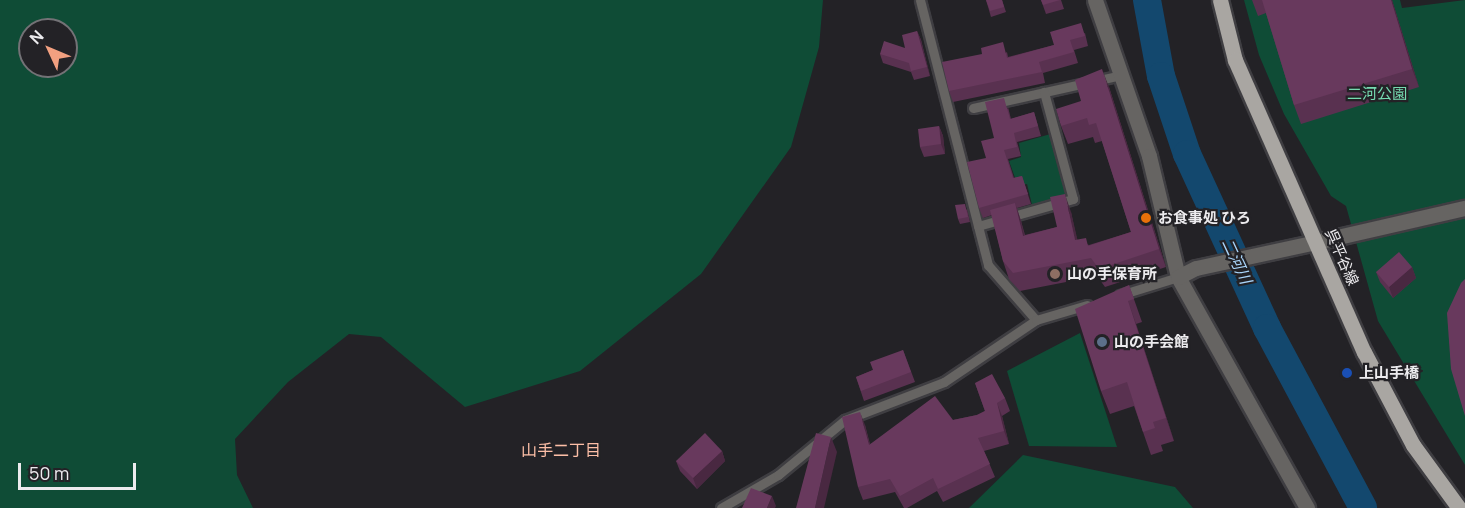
<!DOCTYPE html>
<html>
<head>
<meta charset="utf-8">
<style>
	body { margin:0 }
	#map { position:relative; width:1465px; height:508px; overflow:hidden; background:#232226; font-family:Manrope,"Noto Sans JP",sans-serif }
	div>[style] { position:absolute }
	.green>* { inset:0; background:#0f4c36 }
	.river>* { height:28px; margin:-14px; padding:0 14px; transform-origin:14px; border-radius:14px; background:#13486e }
	.roads { filter:drop-shadow(2px 0 #3f3e42) drop-shadow(-2px 0 #3f3e42) drop-shadow(0 2px #3f3e42) drop-shadow(0 -2px #3f3e42) }
	.service>* { height:9px; margin:-4.5px; padding:0 4.5px; transform-origin:4.5px; border-radius:4.5px; background:#666462 }
	.minor>* { height:15px; margin:-7.5px; padding:0 7.5px; transform-origin:7.5px; border-radius:7.5px; background:#666462 }
	.tertiary>* { height:15px; margin:-7.5px; padding:0 7.5px; transform-origin:7.5px; border-radius:7.5px; background:#666462 }
	.primary>* { height:15px; margin:-7.5px; padding:0 7.5px; transform-origin:7.5px; border-radius:7.5px; background:#a9a6a2 }
	.wall>* { inset:0; background:#593150 }
	.shaded-wall>* { inset:0; background:#492841 }
	.building>* { inset:0; background:#68395d }
	.dots>* { width:16px; height:16px; translate:-50% -50%; box-sizing:border-box; border:3px solid #232226; border-radius:50% }
	span { translate:-50% -50%; white-space:nowrap; text-align:center; line-height:1.15; -webkit-text-stroke:4.5px #232226; paint-order:stroke }
	.park-label { font-size:15px; color:#76dbb1 }
	.poi-label { font-size:15px; color:#ecebee; font-weight:700 }
	.left { translate:0 -50%; text-align:left }
	.street-label { font-size:15px; color:#ecebee }
	.water-label { font-size:16px; color:#a9d4f9; font-style:italic }
	.neighbourhood-label { font-size:16px; color:#fcbea6 }
	.north { position:absolute; left:18px; top:18px; width:60px; height:60px; box-sizing:border-box; background:#232226; border:2px solid #737276; border-radius:50%; rotate:314deg; font-size:16px; font-weight:700; line-height:24px; text-align:center; color:#ecebee }
	.north::after { content:''; display:block; margin:auto; width:21px; height:27px; background:#f2a080; clip-path:polygon(50% 0,100% 100%,50% 72%,0 100%) }
	.scale { position:absolute; left:18px; top:463px; width:118px; height:27px; box-sizing:border-box; border:3px solid #ecebee; border-top:0; padding-left:8px; font-size:18px; line-height:21px; white-space:nowrap; color:#ecebee; -webkit-text-stroke:4px #232226; paint-order:stroke }
</style>
</head>
<body>
<div id="map">
	<div class="green">
		<i style="clip-path:polygon(evenodd,0 0,823px 0,819px 47px,791px 147px,701px 274px,580px 371px,465px 407px,381px 337px,349px 334px,288px 382px,235px 439px,237px 475px,253px 508px,0 508px,0 0,30px 30px,66px 30px,66px 66px,30px 66px,30px 30px)"></i>
		<i style="clip-path:polygon(1244px 0,1400px 0,1402px 8px,1465px 0,1465px 465px,1378px 321px,1346px 206px,1331px 196px,1284px 114px,1259px 55px)"></i>
		<i style="clip-path:polygon(1054px 133px,1071px 197px,1033px 209px,1027px 184px,1018px 186px,1009px 161px,1021px 157px,1019px 143px)"></i>
		<i style="clip-path:polygon(1080px 333px,1117px 447px,1029px 446px,1007px 371px)"></i>
		<i style="clip-path:polygon(1023px 455px,1175px 487px,1193px 508px,969px 508px)"></i>
	</div>
	<div class="river">
		<i style="left:1147px;top:0;width:77px;rotate:79.6deg"></i>
		<i style="left:1161px;top:76px;width:82px;rotate:71.6deg"></i>
		<i style="left:1187px;top:154px;width:192px;rotate:65.3deg"></i>
		<i style="left:1267px;top:328px;width:204px;rotate:61.9deg"></i>
	</div>
	<div class="roads">
		<div class="service">
			<i style="left:920px;top:0;width:274px;rotate:75.6deg"></i>
			<i style="left:988px;top:265px;width:73px;rotate:48.9deg"></i>
			<i style="left:973px;top:108px;width:148px;rotate:-12.5deg"></i>
			<i style="left:978px;top:226px;width:99px;rotate:-15.9deg"></i>
			<i style="left:1073px;top:199px;width:111px;rotate:-105.2deg"></i>
			<i style="left:1120px;top:295px;width:61px;rotate:-17.2deg"></i>
			<i style="left:721px;top:508px;width:66px;rotate:-30.1deg"></i>
			<i style="left:778px;top:475px;width:87px;rotate:-39.4deg"></i>
			<i style="left:845px;top:420px;width:106px;rotate:-21deg"></i>
			<i style="left:944px;top:382px;width:111px;rotate:-34deg"></i>
			<i style="left:1036px;top:320px;width:53px;rotate:-16.4deg"></i>
		</div>
		<div class="minor">
			<i style="left:1095px;top:0;width:165px;rotate:70.9deg"></i>
			<i style="left:1149px;top:156px;width:124px;rotate:76.5deg"></i>
			<i style="left:1178px;top:277px;width:265px;rotate:60.8deg"></i>
			<i style="left:1178px;top:277px;width:20px;rotate:-27deg"></i>
			<i style="left:1196px;top:268px;width:123px;rotate:-12.2deg"></i>
		</div>
		<div class="tertiary">
			<i style="left:1316px;top:242px;width:153px;rotate:-12.9deg"></i>
		</div>
		<div class="primary">
			<i style="left:1220px;top:0;width:62px;rotate:76deg"></i>
			<i style="left:1235px;top:60px;width:319px;rotate:66.2deg"></i>
			<i style="left:1364px;top:352px;width:105px;rotate:62.2deg"></i>
			<i style="left:1413px;top:445px;width:78px;rotate:53.9deg"></i>
		</div>
	</div>
	<div class="wall">
		<i style="clip-path:polygon(986px 0,1002px 0,1006px 12px,991px 17px)"></i>
		<i style="clip-path:polygon(1041px 0,1061px 0,1064px 9px,1046px 14px)"></i>
		<i style="clip-path:polygon(1252px 0,1392px 0,1419px 87px,1301px 124px,1294px 105px,1266px 13px,1258px 16px)"></i>
		<i style="clip-path:polygon(917px 31px,921px 40px,930px 76px,914px 80px,911px 72px,883px 63px,880px 54px,905px 48px)"></i>
		<i style="clip-path:polygon(1085px 33px,1088px 46px,1074px 50px,1078px 63px,1043px 73px,1045px 83px,953px 102px,949px 91px,1007px 52px,1008px 57px,1054px 45px)"></i>
		<i style="clip-path:polygon(1109px 87px,1166px 267px,1105px 287px,1097px 276px,1020px 291px,1009px 279px,1003px 261px,992px 215px,983px 218px,979px 208px,986px 158px,994px 138px,1008px 107px,1011px 119px,1034px 112px,1041px 136px,1017px 142px,1021px 156px,1008px 159px,1014px 178px,1022px 176px,1031px 204px,1017px 208px,1021px 221px,1025px 235px,1057px 227px,1071px 212px,1077px 240px,1089px 245px,1131px 232px,1102px 141px,1095px 143px,1093px 137px,1068px 144px,1061px 126px,1081px 101px)"></i>
		<i style="clip-path:polygon(939px 126px,943px 136px,945px 154px,924px 157px,920px 147px)"></i>
		<i style="clip-path:polygon(967px 209px,970px 222px,960px 224px,958px 219px)"></i>
		<i style="clip-path:polygon(1412px 267px,1416px 278px,1393px 298px,1380px 282px,1376px 272px)"></i>
		<i style="clip-path:polygon(1129px 285px,1142px 322px,1136px 324px,1174px 441px,1161px 445px,1163px 451px,1151px 455px,1134px 406px,1110px 414px,1101px 391px)"></i>
		<i style="clip-path:polygon(903px 350px,915px 382px,864px 401px,856px 377px,873px 370px)"></i>
		<i style="clip-path:polygon(975px 383px,1005px 398px,1010px 411px,1002px 416px,1009px 444px,984px 451px,995px 477px,943px 502px,937px 491px,907px 508px,904px 508px,895px 492px,863px 500px,858px 487px,865px 425px,870px 444px,953px 420px,977px 415px,985px 411px)"></i>
		<i style="clip-path:polygon(722px 451px,725px 461px,697px 489px,680px 471px,676px 461px)"></i>
	</div>
	<div class="shaded-wall">
		<i style="clip-path:polygon(1391px 0,1392px 0,1419px 87px,1412px 69px)"></i>
		<i style="clip-path:polygon(917px 31px,921px 40px,930px 76px,927px 67px)"></i>
		<i style="clip-path:polygon(1102px 69px,1109px 87px,1166px 267px,1159px 249px)"></i>
		<i style="clip-path:polygon(939px 126px,943px 136px,945px 154px,941px 144px)"></i>
		<i style="clip-path:polygon(1065px 194px,1071px 212px,1082px 259px,1075px 240px)"></i>
		<i style="clip-path:polygon(1015px 203px,1021px 221px,1029px 254px,1023px 236px)"></i>
		<i style="clip-path:polygon(1412px 267px,1416px 278px,1393px 298px,1389px 287px)"></i>
		<i style="clip-path:polygon(1128px 301px,1136px 324px,1174px 441px,1166px 418px)"></i>
		<i style="clip-path:polygon(997px 403px,1002px 416px,1009px 444px,1004px 431px)"></i>
		<i style="clip-path:polygon(860px 412px,865px 425px,873px 458px,869px 445px)"></i>
		<i style="clip-path:polygon(831px 437px,837px 452px,824px 508px,815px 508px)"></i>
		<i style="clip-path:polygon(722px 451px,725px 461px,697px 489px,693px 478px)"></i>
		<i style="clip-path:polygon(772px 496px,776px 506px,775px 508px,767px 508px)"></i>
	</div>
	<div class="building">
		<i style="clip-path:polygon(986px 0,1002px 0,1004px 7px,990px 11px)"></i>
		<i style="clip-path:polygon(1041px 0,1060px 0,1043px 5px)"></i>
		<i style="clip-path:polygon(1262px 0,1391px 0,1412px 69px,1294px 105px)"></i>
		<i style="clip-path:polygon(1081px 23px,1085px 36px,1070px 40px,1074px 52px,1039px 62px,1042px 72px,949px 91px,942px 62px,982px 54px,981px 48px,1003px 42px,1007px 58px,1054px 45px,1050px 32px)"></i>
		<i style="clip-path:polygon(917px 31px,927px 67px,911px 71px,909px 63px,880px 54px,884px 41px,905px 48px,902px 35px)"></i>
		<i style="clip-path:polygon(1102px 69px,1159px 249px,1099px 269px,1091px 258px,1013px 273px,1003px 261px,990px 210px,1015px 203px,1023px 236px,1057px 227px,1050px 197px,1065px 194px,1075px 240px,1086px 238px,1088px 246px,1131px 232px,1096px 123px,1089px 125px,1087px 118px,1061px 126px,1056px 109px,1081px 101px,1075px 80px)"></i>
		<i style="clip-path:polygon(1004px 98px,1010px 119px,1034px 112px,1038px 126px,1014px 133px,1017px 147px,1004px 150px,1013px 178px,1022px 176px,1028px 194px,979px 208px,967px 162px,986px 158px,981px 141px,994px 138px,985px 102px)"></i>
		<i style="clip-path:polygon(939px 126px,941px 144px,920px 147px,918px 129px)"></i>
		<i style="clip-path:polygon(965px 204px,968px 217px,958px 219px,955px 205px)"></i>
		<i style="clip-path:polygon(1399px 252px,1412px 267px,1389px 287px,1376px 272px)"></i>
		<i style="clip-path:polygon(1465px 279px,1465px 416px,1451px 369px,1447px 313px,1461px 283px)"></i>
		<i style="clip-path:polygon(1129px 285px,1134px 299px,1128px 301px,1166px 418px,1153px 422px,1155px 428px,1143px 432px,1127px 382px,1101px 391px,1075px 309px)"></i>
		<i style="clip-path:polygon(903px 350px,911px 372px,861px 391px,856px 377px,873px 370px,870px 362px)"></i>
		<i style="clip-path:polygon(992px 374px,1005px 398px,997px 403px,1004px 431px,978px 438px,990px 464px,938px 489px,933px 478px,900px 496px,890px 479px,858px 487px,842px 417px,860px 412px,869px 445px,935px 396px,953px 420px,977px 415px,985px 411px,975px 383px)"></i>
		<i style="clip-path:polygon(705px 433px,722px 451px,693px 478px,676px 461px)"></i>
		<i style="clip-path:polygon(816px 433px,831px 437px,815px 508px,796px 508px)"></i>
		<i style="clip-path:polygon(751px 488px,772px 496px,767px 508px,742px 508px)"></i>
	</div>
	<div class="dots">
		<i style="left:1146px;top:218px;background:#e8710a"></i>
		<i style="left:1055px;top:274px;background:#8d6e63"></i>
		<i style="left:1102px;top:342px;background:#5c6f8a"></i>
		<i style="left:1347px;top:373px;background:#1a4fb4"></i>
	</div>
	<div class="park-label">
		<span style="left:1377px;top:94px">二河公園</span>
	</div>
	<div class="poi-label">
		<span class="left" style="left:1158px;top:218px">お食事処 ひろ</span>
		<span class="left" style="left:1067px;top:274px">山の手保育所</span>
		<span class="left" style="left:1114px;top:342px">山の手会館</span>
		<span class="left" style="left:1359px;top:373px">上山手橋</span>
	</div>
	<div class="street-label">
		<span style="left:1342px;top:257px;rotate:66deg">呉平谷線</span>
	</div>
	<div class="water-label">
		<span style="left:1237px;top:261px;rotate:65deg">二河川</span>
	</div>
	<div class="neighbourhood-label">
		<span style="left:561px;top:450px">山手二丁目</span>
	</div>
	<div class="north">N</div>
	<div class="scale">50 m</div>
</div>
</body>
</html>
